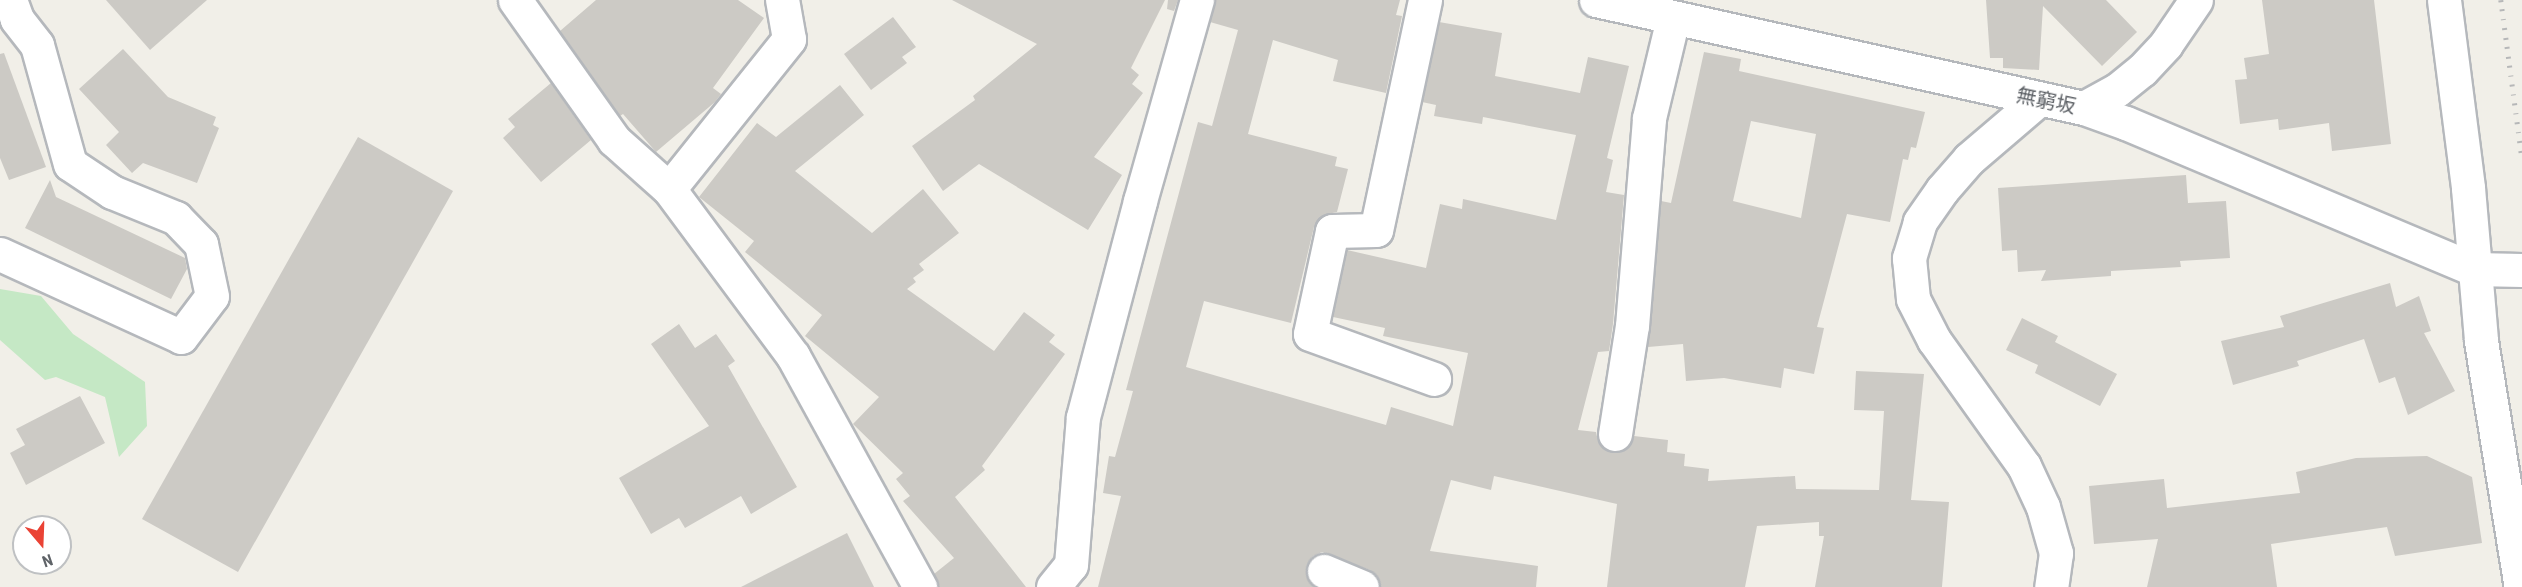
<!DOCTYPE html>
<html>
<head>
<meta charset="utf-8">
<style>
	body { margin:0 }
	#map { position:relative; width:2522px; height:587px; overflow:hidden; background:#f1efe8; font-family:"Roboto Condensed","Noto Sans JP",sans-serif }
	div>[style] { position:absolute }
	.green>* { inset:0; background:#c5e8c5 }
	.building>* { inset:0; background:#cccac5 }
	.roads { filter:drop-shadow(2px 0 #b5b8bc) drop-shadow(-2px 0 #b5b8bc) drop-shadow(0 2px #b5b8bc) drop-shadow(0 -2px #b5b8bc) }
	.minor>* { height:33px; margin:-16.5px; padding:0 16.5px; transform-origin:16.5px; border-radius:16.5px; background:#fff }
	.rail>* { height:4.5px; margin-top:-2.25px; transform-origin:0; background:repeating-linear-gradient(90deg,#b6b7b8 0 1.5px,transparent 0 9.5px) }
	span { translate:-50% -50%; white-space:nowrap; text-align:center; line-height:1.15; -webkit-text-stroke:4.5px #fff; paint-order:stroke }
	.street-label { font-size:20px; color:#5f6368 }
	.north { position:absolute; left:12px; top:515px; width:60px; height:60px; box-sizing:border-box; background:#fff; border:2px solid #bfc1c3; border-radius:50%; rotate:161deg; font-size:16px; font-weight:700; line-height:24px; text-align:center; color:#5f6368 }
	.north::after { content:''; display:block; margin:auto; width:21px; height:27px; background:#ea4335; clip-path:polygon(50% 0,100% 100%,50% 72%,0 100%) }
</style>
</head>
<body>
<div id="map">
	<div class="green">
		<i style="clip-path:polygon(0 289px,41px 296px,73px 334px,145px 382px,147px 426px,119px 457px,105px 397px,56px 377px,45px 380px,0 340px)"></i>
	</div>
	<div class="building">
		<i style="clip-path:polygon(106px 0,207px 0,150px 50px)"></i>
		<i style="clip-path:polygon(596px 0,738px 0,764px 18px,713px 88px,721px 94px,715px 102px,656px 152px,623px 114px,620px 116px,560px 31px)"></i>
		<i style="clip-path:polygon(952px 0,1165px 0,1131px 68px,1139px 75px,1132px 84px,1143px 93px,1094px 157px,1122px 175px,1088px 230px,979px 164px,943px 191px,912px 146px,975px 100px,973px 96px,1037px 44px)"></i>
		<i style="clip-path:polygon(1168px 0,1178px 0,1174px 11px,1167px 9px)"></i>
		<i style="clip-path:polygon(1215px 0,1400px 0,1396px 15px,1402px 16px,1386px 93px,1333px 81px,1338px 60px,1273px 40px,1248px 134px,1337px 157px,1335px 166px,1348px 169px,1337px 212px,1323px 215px,1314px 227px,1291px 323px,1204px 301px,1186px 367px,1386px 425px,1391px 407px,1453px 426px,1468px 353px,1383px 336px,1385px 328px,1333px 317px,1347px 250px,1426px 268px,1440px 204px,1462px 209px,1463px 199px,1556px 220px,1576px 135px,1483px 117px,1482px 124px,1434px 116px,1436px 105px,1422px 102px,1439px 22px,1502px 33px,1495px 76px,1580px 93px,1588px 57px,1629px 66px,1607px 158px,1613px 160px,1606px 192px,1624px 195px,1613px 324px,1609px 351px,1598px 352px,1578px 430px,1596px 432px,1598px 441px,1603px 448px,1613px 453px,1621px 452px,1629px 446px,1634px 436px,1668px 440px,1667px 452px,1685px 454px,1684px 466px,1709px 469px,1708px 481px,1795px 476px,1796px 489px,1879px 490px,1884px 411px,1854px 410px,1856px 371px,1924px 374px,1911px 500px,1949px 502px,1942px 587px,1815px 587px,1824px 536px,1819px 536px,1819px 522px,1757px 526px,1745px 587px,1607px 587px,1617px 504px,1494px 476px,1491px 490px,1451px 480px,1430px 551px,1538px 566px,1536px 587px,1380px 587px,1377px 576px,1370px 570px,1322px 552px,1313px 556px,1307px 564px,1306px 574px,1315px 587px,1098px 587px,1121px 496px,1103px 493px,1109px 456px,1115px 457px,1133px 391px,1126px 390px,1198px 122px,1212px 126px,1238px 30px,1210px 22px)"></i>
		<i style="clip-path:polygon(1986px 0,2106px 0,2137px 32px,2102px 66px,2043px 6px,2039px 70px,2003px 68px,2003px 58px,1990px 58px)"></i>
		<i style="clip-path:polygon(2262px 0,2374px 0,2391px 144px,2332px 151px,2329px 123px,2279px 130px,2278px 119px,2240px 124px,2235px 80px,2247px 79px,2244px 58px,2269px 54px)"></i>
		<i style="clip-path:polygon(893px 17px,916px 47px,902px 57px,907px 63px,871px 90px,844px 54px)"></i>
		<i style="clip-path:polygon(123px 49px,168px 97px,216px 117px,213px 125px,219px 128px,197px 183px,143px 163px,132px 173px,106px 145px,119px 132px,79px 89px)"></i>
		<i style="clip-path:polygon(evenodd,1704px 52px,1741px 59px,1739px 71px,1925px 112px,1916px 148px,1911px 147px,1908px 160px,1903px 159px,1890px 222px,1847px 214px,1817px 327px,1824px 328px,1814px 374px,1784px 368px,1781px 388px,1724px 378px,1686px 381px,1683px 344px,1648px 347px,1661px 201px,1671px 203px,1704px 52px,1751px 121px,1816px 134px,1801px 218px,1733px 201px,1751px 121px)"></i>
		<i style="clip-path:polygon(4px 53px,46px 167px,9px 180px,0 158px,0 54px)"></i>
		<i style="clip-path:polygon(551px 83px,591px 140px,541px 182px,503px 138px,515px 127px,508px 119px)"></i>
		<i style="clip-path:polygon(840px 85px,864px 115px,795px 171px,872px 233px,923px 189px,959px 233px,919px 264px,924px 270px,913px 278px,916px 282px,907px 289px,994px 351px,1024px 312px,1055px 335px,1049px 342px,1065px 354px,982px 466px,985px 470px,955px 497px,1026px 587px,939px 587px,934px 574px,954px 558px,903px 501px,910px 496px,896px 479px,903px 473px,853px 424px,879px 397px,805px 336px,822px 315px,745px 252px,754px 241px,699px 197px,757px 123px,776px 137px)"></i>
		<i style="clip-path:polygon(358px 137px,453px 191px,238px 572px,142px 519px)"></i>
		<i style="clip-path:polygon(2186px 175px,2188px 203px,2226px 201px,2230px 258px,2180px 261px,2181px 267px,2111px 271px,2111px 276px,2041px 281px,2046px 270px,2018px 272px,2017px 250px,2002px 251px,1998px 188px)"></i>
		<i style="clip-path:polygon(50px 180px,56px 197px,185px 258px,187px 269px,171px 299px,25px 228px)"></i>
		<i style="clip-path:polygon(2390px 283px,2396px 307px,2419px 296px,2431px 331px,2424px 333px,2455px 391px,2408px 415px,2395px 377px,2379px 383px,2364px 339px,2297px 361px,2299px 366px,2233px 385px,2221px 341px,2284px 327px,2280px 316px)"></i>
		<i style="clip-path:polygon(2022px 318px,2058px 336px,2055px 342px,2117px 374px,2100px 406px,2035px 373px,2038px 365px,2006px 350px)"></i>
		<i style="clip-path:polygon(679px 324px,695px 348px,716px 334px,735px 361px,728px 366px,797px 487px,751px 514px,741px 496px,685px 528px,679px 518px,651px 534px,619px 478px,709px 426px,651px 344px)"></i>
		<i style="clip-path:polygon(80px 396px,105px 443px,26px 485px,10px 453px,25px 445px,16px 429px)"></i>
		<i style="clip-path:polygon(2427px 456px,2472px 477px,2482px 543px,2395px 556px,2387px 527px,2271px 544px,2277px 587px,2147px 587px,2158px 539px,2094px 544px,2089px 486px,2164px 479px,2167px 508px,2300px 493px,2296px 472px,2356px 458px)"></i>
		<i style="clip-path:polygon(847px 533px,874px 587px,741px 587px)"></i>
	</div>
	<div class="roads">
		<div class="minor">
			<i style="left:515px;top:0;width:171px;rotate:54.7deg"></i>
			<i style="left:614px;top:140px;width:74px;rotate:41.7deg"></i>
			<i style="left:669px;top:189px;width:208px;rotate:53.4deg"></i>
			<i style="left:793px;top:356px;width:264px;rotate:61.2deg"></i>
			<i style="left:1425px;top:0;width:235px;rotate:102deg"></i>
			<i style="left:1376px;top:230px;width:44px;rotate:178.7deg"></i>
			<i style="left:1332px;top:231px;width:105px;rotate:102.1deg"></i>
			<i style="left:1310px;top:334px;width:132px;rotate:19.9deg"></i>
			<i style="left:1596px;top:0;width:500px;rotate:12.5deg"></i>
			<i style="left:2084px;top:108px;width:45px;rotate:19.7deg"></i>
			<i style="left:2126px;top:123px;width:377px;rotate:22.8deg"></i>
			<i style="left:2474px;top:269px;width:48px;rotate:1.2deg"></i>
			<i style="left:2444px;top:0;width:190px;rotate:82.7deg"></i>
			<i style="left:2468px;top:188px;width:154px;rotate:85.1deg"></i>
			<i style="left:2481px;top:341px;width:249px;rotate:80.8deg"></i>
			<i style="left:2038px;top:100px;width:91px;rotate:139.5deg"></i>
			<i style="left:1969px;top:159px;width:41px;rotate:131.1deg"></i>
			<i style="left:1942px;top:190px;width:39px;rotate:125deg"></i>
			<i style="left:1920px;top:222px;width:38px;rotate:107deg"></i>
			<i style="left:1909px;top:258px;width:41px;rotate:84.4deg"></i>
			<i style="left:1913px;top:299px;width:46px;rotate:62.9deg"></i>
			<i style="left:1934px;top:340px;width:155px;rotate:54.5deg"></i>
			<i style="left:2024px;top:466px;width:45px;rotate:65.1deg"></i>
			<i style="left:2043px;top:507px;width:48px;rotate:74.2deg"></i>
			<i style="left:2056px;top:553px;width:34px;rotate:98deg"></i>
			<i style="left:2084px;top:108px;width:38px;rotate:-29deg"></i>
			<i style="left:2117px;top:90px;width:32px;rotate:-39deg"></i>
			<i style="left:2142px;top:70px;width:35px;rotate:-47deg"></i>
			<i style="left:2166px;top:44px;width:53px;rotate:-55.7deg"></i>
			<i style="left:669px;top:189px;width:192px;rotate:-51.3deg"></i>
			<i style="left:789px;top:39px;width:40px;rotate:-100deg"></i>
			<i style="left:0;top:254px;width:199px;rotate:24.6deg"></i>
			<i style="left:181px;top:337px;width:51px;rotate:-52.9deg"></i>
			<i style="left:212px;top:296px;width:53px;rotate:-101.9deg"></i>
			<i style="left:201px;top:244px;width:36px;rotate:-134deg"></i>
			<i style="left:176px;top:218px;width:69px;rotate:-157.9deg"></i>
			<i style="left:112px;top:192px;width:50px;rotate:-146.3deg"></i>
			<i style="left:70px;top:164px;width:123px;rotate:-105.5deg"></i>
			<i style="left:37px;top:45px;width:33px;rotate:-128deg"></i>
			<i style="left:17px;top:19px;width:20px;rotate:-110deg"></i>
			<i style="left:1615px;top:434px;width:109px;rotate:-81.1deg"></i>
			<i style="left:1632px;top:326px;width:209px;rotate:-85.3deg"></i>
			<i style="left:1649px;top:118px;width:103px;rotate:-76.5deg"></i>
			<i style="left:1324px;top:571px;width:41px;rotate:22.8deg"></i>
			<i style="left:1053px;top:587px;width:28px;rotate:-51deg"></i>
			<i style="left:1071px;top:565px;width:148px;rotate:-85.4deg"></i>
			<i style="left:1083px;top:417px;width:223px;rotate:-75.2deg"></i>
			<i style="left:1140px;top:201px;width:209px;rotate:-74.2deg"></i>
		</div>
	</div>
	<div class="rail">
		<i style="left:2501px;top:0;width:159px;rotate:82.4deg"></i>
	</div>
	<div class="street-label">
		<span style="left:2046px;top:101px;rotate:12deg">無窮坂</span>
	</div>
	<div class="north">N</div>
</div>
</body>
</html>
